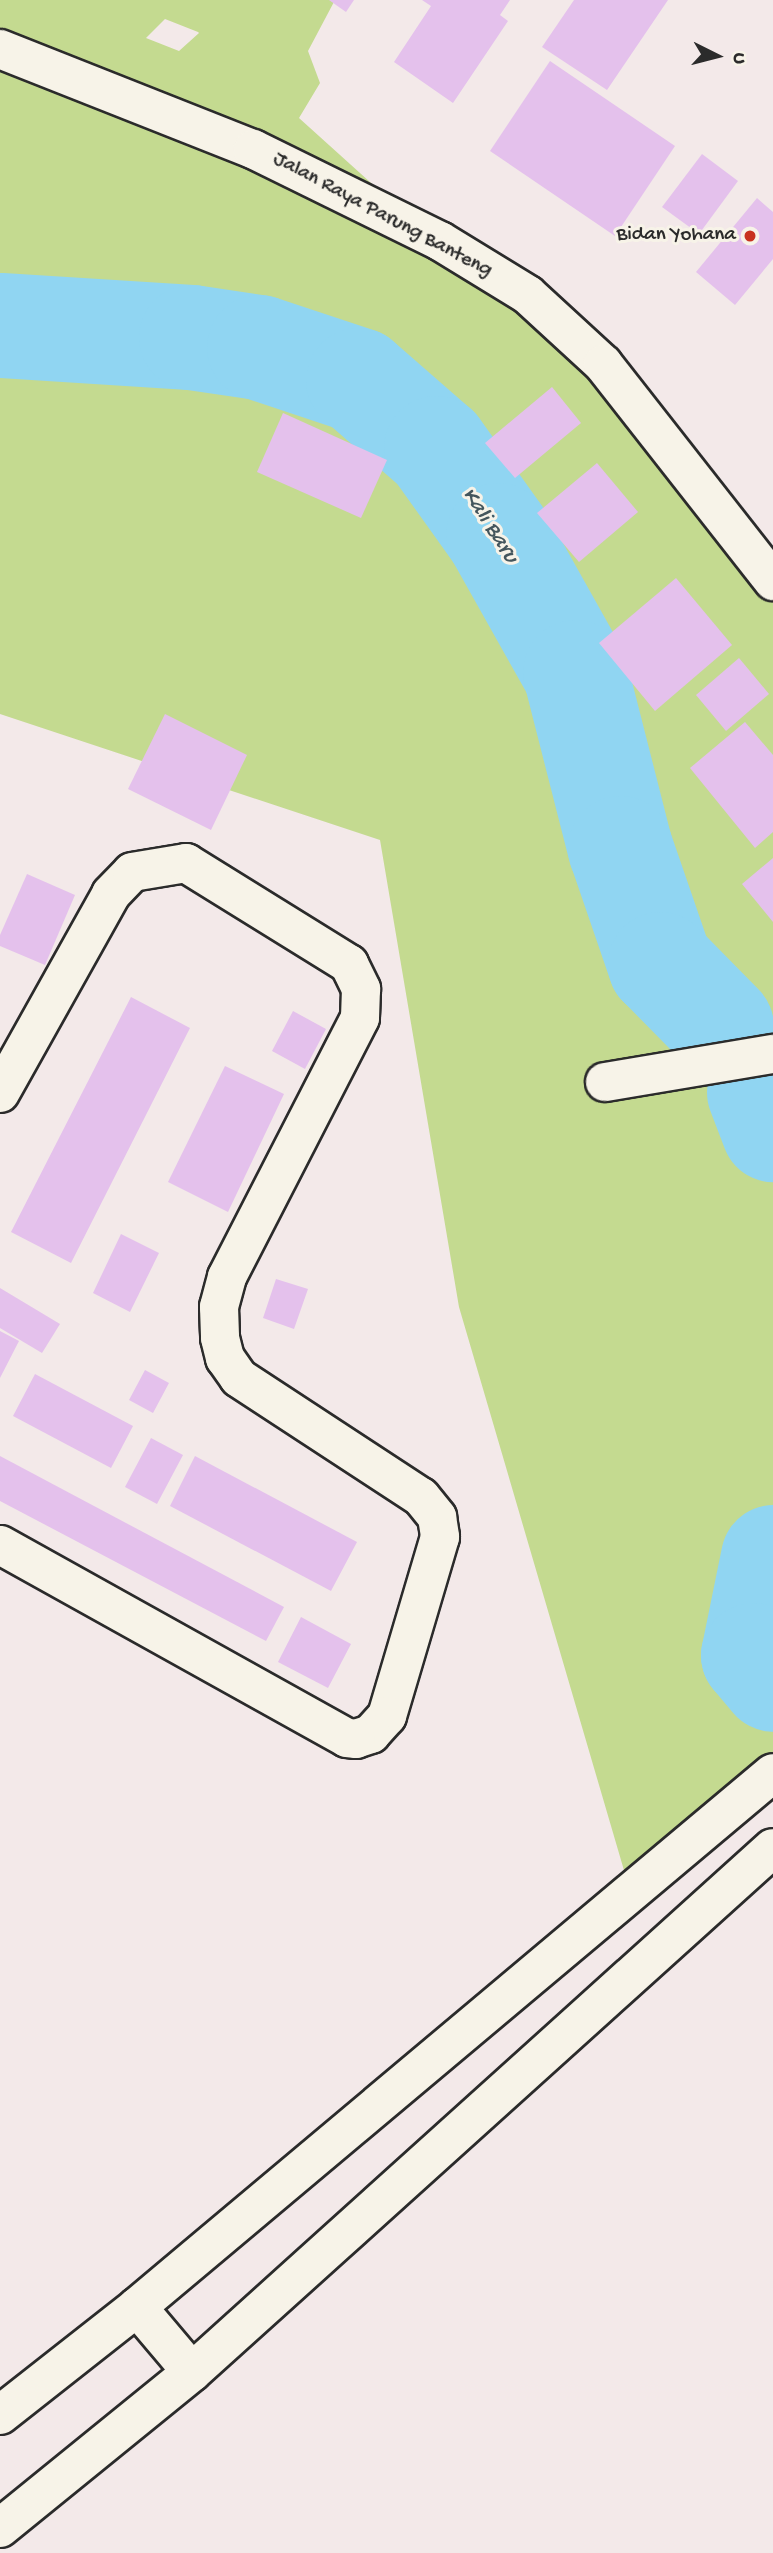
<!DOCTYPE html>
<html>
<head>
<meta charset="utf-8">
<style>
	body { margin:0 }
	#map { position:relative; width:773px; height:2553px; overflow:hidden; background:#f3e9e9; font-family:"Gochi Hand",sans-serif }
	div>[style] { position:absolute }
	.green>* { inset:0; background:#c4da90 }
	.river>* { height:105px; margin:-52.5px; padding:0 52.5px; transform-origin:52.5px; border-radius:52.5px; background:#90d5f2 }
	.building>* { inset:0; background:#e4c1ec }
	.roads { filter:drop-shadow(2px 0 #2b2b2b) drop-shadow(-2px 0 #2b2b2b) drop-shadow(0 2px #2b2b2b) drop-shadow(0 -2px #2b2b2b) }
	.minor>* { height:38px; margin:-19px; padding:0 19px; transform-origin:19px; border-radius:19px; background:#f7f3e8 }
	.tertiary>* { height:38px; margin:-19px; padding:0 19px; transform-origin:19px; border-radius:19px; background:#f7f3e8 }
	.dots>* { width:19px; height:19px; translate:-50% -50%; box-sizing:border-box; border:4px solid #f7f3e8; border-radius:50% }
	span { translate:-50% -50%; white-space:nowrap; text-align:center; line-height:1.15; -webkit-text-stroke:6px #f7f3e8; paint-order:stroke }
	.street-label { font-size:21px; color:#2b2b2b }
	.poi-label { font-size:21px; color:#2b2b2b }
	.right { translate:-100% -50%; text-align:right }
	.water-label { font-size:23px; color:#44565d; font-style:italic }
	.north { position:absolute; left:682px; top:21px; width:70px; height:70px; -webkit-text-stroke:5px #f7f3e8; paint-order:stroke; rotate:96deg; font-size:19px; font-weight:700; line-height:28px; text-align:center; color:#2b2b2b }
	.north::after { content:''; display:block; margin:auto; width:24px; height:32px; background:#2b2b2b; clip-path:polygon(50% 0,100% 100%,50% 72%,0 100%) }
</style>
</head>
<body>
<div id="map">
	<div class="green">
		<i style="clip-path:polygon(evenodd,0 0,335px 0,308px 51px,320px 83px,299px 118px,442px 247px,530px 300px,773px 581px,773px 1760px,628px 1884px,459px 1307px,380px 840px,0 714px,0 0,165px 19px,198px 32px,199px 33px,179px 51px,146px 38px,165px 19px)"></i>
	</div>
	<div class="river">
		<i style="left:0;top:325px;width:191px;rotate:3.6deg"></i>
		<i style="left:191px;top:337px;width:69px;rotate:8.4deg"></i>
		<i style="left:259px;top:347px;width:104px;rotate:18.4deg"></i>
		<i style="left:358px;top:380px;width:103px;rotate:41.1deg"></i>
		<i style="left:436px;top:448px;width:107px;rotate:54.5deg"></i>
		<i style="left:498px;top:535px;width:157px;rotate:60.7deg"></i>
		<i style="left:575px;top:672px;width:182px;rotate:75.7deg"></i>
		<i style="left:620px;top:848px;width:123px;rotate:71deg"></i>
		<i style="left:660px;top:964px;width:87px;rotate:45.5deg"></i>
		<i style="left:759px;top:1092px;width:40px;rotate:69deg"></i>
		<i style="left:773px;top:1557px;width:100px;rotate:101.5deg"></i>
		<i style="left:753px;top:1655px;width:31px;rotate:50deg"></i>
	</div>
	<div class="building">
		<i style="clip-path:polygon(329px 0,354px 0,346px 12px)"></i>
		<i style="clip-path:polygon(422px 0,510px 0,500px 15px,508px 21px,453px 103px,394px 62px,431px 6px)"></i>
		<i style="clip-path:polygon(574px 0,668px 0,607px 90px,542px 47px)"></i>
		<i style="clip-path:polygon(550px 61px,675px 146px,615px 236px,490px 151px)"></i>
		<i style="clip-path:polygon(702px 154px,738px 181px,699px 234px,662px 207px)"></i>
		<i style="clip-path:polygon(757px 198px,773px 212px,773px 259px,735px 305px,696px 272px)"></i>
		<i style="clip-path:polygon(552px 387px,581px 423px,515px 478px,485px 443px)"></i>
		<i style="clip-path:polygon(283px 413px,387px 460px,361px 518px,257px 472px)"></i>
		<i style="clip-path:polygon(597px 463px,638px 512px,579px 562px,537px 513px)"></i>
		<i style="clip-path:polygon(676px 578px,732px 645px,655px 711px,599px 643px)"></i>
		<i style="clip-path:polygon(739px 658px,769px 694px,726px 731px,696px 695px)"></i>
		<i style="clip-path:polygon(165px 714px,247px 755px,211px 830px,128px 789px)"></i>
		<i style="clip-path:polygon(745px 722px,773px 755px,773px 832px,755px 848px,690px 768px)"></i>
		<i style="clip-path:polygon(773px 858px,773px 922px,742px 884px)"></i>
		<i style="clip-path:polygon(27px 874px,75px 895px,45px 965px,0 946px,0 935px)"></i>
		<i style="clip-path:polygon(131px 997px,190px 1028px,71px 1263px,11px 1232px)"></i>
		<i style="clip-path:polygon(293px 1011px,326px 1029px,305px 1069px,272px 1051px)"></i>
		<i style="clip-path:polygon(225px 1066px,284px 1094px,228px 1212px,168px 1182px)"></i>
		<i style="clip-path:polygon(121px 1234px,159px 1253px,130px 1312px,93px 1293px)"></i>
		<i style="clip-path:polygon(276px 1279px,308px 1289px,294px 1329px,263px 1318px)"></i>
		<i style="clip-path:polygon(0 1288px,60px 1324px,42px 1353px,0 1328px)"></i>
		<i style="clip-path:polygon(0 1331px,19px 1341px,0 1378px)"></i>
		<i style="clip-path:polygon(145px 1370px,169px 1383px,153px 1413px,129px 1400px)"></i>
		<i style="clip-path:polygon(35px 1374px,133px 1426px,111px 1468px,13px 1416px)"></i>
		<i style="clip-path:polygon(151px 1438px,183px 1455px,157px 1504px,125px 1487px)"></i>
		<i style="clip-path:polygon(0 1456px,284px 1607px,266px 1641px,0 1501px)"></i>
		<i style="clip-path:polygon(195px 1456px,357px 1542px,331px 1591px,170px 1506px)"></i>
		<i style="clip-path:polygon(301px 1617px,351px 1644px,328px 1688px,278px 1662px)"></i>
	</div>
	<div class="roads">
		<div class="minor">
			<i style="left:605px;top:1082px;width:170px;rotate:-9.5deg"></i>
			<i style="left:0;top:1093px;width:228px;rotate:-60.8deg"></i>
			<i style="left:111px;top:894px;width:30px;rotate:-46deg"></i>
			<i style="left:132px;top:872px;width:55px;rotate:-9.5deg"></i>
			<i style="left:186px;top:863px;width:192px;rotate:31.8deg"></i>
			<i style="left:349px;top:964px;width:28px;rotate:64deg"></i>
			<i style="left:361px;top:989px;width:29px;rotate:92deg"></i>
			<i style="left:360px;top:1018px;width:291px;rotate:117.2deg"></i>
			<i style="left:227px;top:1277px;width:31px;rotate:105deg"></i>
			<i style="left:219px;top:1307px;width:31px;rotate:88deg"></i>
			<i style="left:220px;top:1338px;width:21px;rotate:76deg"></i>
			<i style="left:225px;top:1358px;width:24px;rotate:55deg"></i>
			<i style="left:239px;top:1378px;width:217px;rotate:33.2deg"></i>
			<i style="left:421px;top:1497px;width:26px;rotate:51deg"></i>
			<i style="left:437px;top:1517px;width:20px;rotate:81deg"></i>
			<i style="left:440px;top:1537px;width:187px;rotate:106.5deg"></i>
			<i style="left:387px;top:1716px;width:24px;rotate:132deg"></i>
			<i style="left:371px;top:1734px;width:16px;rotate:162deg"></i>
			<i style="left:356px;top:1739px;width:9px;rotate:-174deg"></i>
			<i style="left:347px;top:1738px;width:397px;rotate:-150.9deg"></i>
			<i style="left:137px;top:2307px;width:85px;rotate:49.8deg"></i>
			<i style="left:0;top:2415px;width:174px;rotate:-38.2deg"></i>
			<i style="left:137px;top:2307px;width:830px;rotate:-40.02deg"></i>
			<i style="left:0;top:2528px;width:247px;rotate:-39.1deg"></i>
			<i style="left:192px;top:2372px;width:782px;rotate:-42.05deg"></i>
		</div>
		<div class="tertiary">
			<i style="left:0;top:49px;width:272px;rotate:21.6deg"></i>
			<i style="left:253px;top:149px;width:208px;rotate:26.2deg"></i>
			<i style="left:440px;top:241px;width:103px;rotate:31.5deg"></i>
			<i style="left:528px;top:295px;width:102px;rotate:42.6deg"></i>
			<i style="left:603px;top:364px;width:276px;rotate:51.9deg"></i>
		</div>
	</div>
	<div class="dots">
		<i style="left:750px;top:236px;background:#c8321e"></i>
	</div>
	<div class="street-label">
		<span style="left:382px;top:216px;rotate:28deg">Jalan Raya Parung Banteng</span>
	</div>
	<div class="poi-label">
		<span class="right" style="left:736px;top:236px">Bidan Yohana</span>
	</div>
	<div class="water-label">
		<span style="left:489px;top:526px;rotate:57deg">Kali Baru</span>
	</div>
	<div class="north">U</div>
</div>
</body>
</html>
